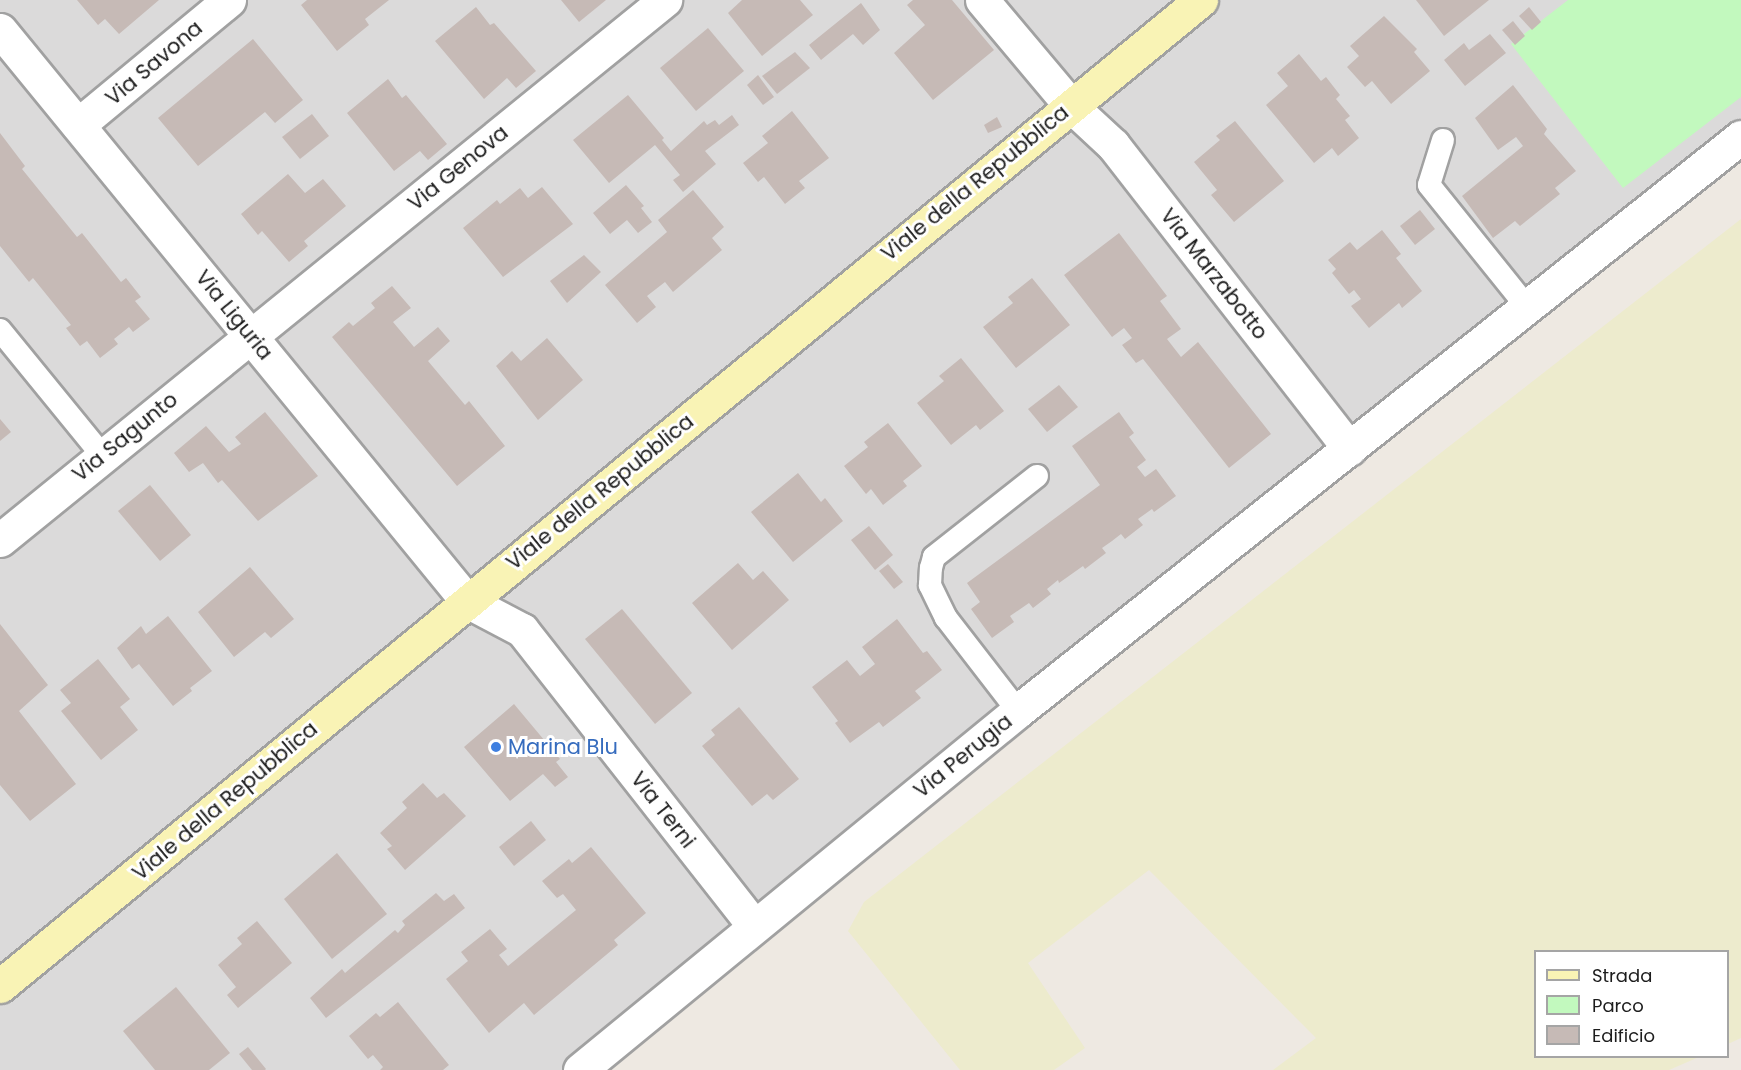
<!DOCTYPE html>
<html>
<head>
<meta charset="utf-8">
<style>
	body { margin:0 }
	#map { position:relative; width:1741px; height:1070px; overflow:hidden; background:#eee9e2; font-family:Poppins,sans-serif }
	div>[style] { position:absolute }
	.residential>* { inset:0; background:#dbdada }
	.farmland>* { inset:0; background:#edebcd }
	.park>* { inset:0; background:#c2f9be }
	.building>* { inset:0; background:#c6bab6 }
	.roads { filter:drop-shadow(2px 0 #a1a1a1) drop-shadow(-2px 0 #a1a1a1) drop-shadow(0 2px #a1a1a1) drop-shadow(0 -2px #a1a1a1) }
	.lane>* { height:22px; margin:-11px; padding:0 11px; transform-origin:11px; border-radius:11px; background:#fff }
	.street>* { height:33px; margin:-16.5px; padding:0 16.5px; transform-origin:16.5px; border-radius:16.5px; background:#fff }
	.secondary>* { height:33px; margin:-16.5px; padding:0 16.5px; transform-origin:16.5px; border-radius:16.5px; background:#f9f3b5 }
	.dots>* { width:16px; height:16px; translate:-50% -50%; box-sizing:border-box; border:3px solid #fff; border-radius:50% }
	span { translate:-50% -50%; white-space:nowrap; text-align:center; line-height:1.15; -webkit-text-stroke:6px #fff; paint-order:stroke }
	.street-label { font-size:21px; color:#1d1d1d }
	.shop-label { font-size:21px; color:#366cbe }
	.left { translate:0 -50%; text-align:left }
	.legend { position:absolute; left:1534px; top:950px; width:195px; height:108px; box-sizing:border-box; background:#fff; border:2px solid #a5a5a5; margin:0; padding:8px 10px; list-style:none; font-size:18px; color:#1d1d1d }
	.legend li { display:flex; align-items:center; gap:12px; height:30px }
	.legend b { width:30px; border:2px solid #a5a5a5 }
</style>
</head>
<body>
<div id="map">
	<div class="residential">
		<i style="clip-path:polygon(0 0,1741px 0,1741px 137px,580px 1070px,0 1070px)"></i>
	</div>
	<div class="farmland">
		<i style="clip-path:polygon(1741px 219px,1741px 1038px,1728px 1044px,1728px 952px,1536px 952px,1536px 1056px,1699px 1057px,1669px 1070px,1273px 1070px,1316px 1038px,1149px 870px,1028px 963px,1085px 1048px,1054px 1070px,960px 1070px,848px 931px,864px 902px)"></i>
	</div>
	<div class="park">
		<i style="clip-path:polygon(1568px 0,1741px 0,1741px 97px,1623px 188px,1511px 44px)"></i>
	</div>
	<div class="building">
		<i style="clip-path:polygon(77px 0,159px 0,119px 34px,105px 19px,98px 25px)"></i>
		<i style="clip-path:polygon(307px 0,389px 0,365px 19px,369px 25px,337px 51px,301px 5px)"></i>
		<i style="clip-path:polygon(561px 0,606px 0,579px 22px)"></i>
		<i style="clip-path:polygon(742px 0,800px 0,813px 15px,762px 56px,728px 13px)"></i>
		<i style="clip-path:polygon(913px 0,952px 0,994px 50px,933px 100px,894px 53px,925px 25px,907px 5px)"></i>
		<i style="clip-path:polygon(1416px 0,1489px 0,1444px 36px)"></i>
		<i style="clip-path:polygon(861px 3px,880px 30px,863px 45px,853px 34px,821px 60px,809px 45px)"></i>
		<i style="clip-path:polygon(476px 7px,490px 25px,494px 23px,536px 71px,516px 88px,507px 78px,484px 99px,435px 41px)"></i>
		<i style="clip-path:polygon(1529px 7px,1541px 22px,1532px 30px,1519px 16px)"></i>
		<i style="clip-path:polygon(1384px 16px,1417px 49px,1414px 52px,1430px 71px,1391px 104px,1372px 81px,1365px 87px,1347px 67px,1359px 56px,1350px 46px)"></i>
		<i style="clip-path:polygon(1513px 21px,1525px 36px,1515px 45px,1502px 30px)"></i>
		<i style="clip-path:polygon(708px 28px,744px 71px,696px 111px,660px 68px)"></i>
		<i style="clip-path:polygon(1490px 34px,1506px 53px,1465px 86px,1444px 60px,1464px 43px,1469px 50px)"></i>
		<i style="clip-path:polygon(253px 39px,303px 100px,275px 123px,265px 112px,198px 166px,158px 118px)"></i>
		<i style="clip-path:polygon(795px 52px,810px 68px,777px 94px,762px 76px)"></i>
		<i style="clip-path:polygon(1299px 54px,1321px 81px,1326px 77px,1340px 95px,1336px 99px,1350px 116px,1345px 120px,1359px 138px,1338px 156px,1332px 148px,1314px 163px,1266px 105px,1288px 86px,1277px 73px)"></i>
		<i style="clip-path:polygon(758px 75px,774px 97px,763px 105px,747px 85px)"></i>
		<i style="clip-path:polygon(388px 79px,402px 98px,406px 95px,447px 144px,428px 160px,420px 151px,394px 171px,347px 113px)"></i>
		<i style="clip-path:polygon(1513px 85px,1547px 129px,1544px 134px,1576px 171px,1555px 188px,1560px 194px,1520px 226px,1515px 221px,1493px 238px,1462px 196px,1523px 146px,1516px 137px,1498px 150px,1475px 118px)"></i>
		<i style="clip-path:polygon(628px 95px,664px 138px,662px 140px,671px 151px,704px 121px,707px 125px,715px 120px,719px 125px,732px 115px,739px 125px,705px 151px,716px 164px,683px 192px,673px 180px,680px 175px,655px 145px,609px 183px,573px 140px)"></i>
		<i style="clip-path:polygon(792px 111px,829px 158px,799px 181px,805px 188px,785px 204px,764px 177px,758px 182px,743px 163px,768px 143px,762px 136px)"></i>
		<i style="clip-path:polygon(312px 114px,329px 136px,300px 159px,282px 137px)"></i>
		<i style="clip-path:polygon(997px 117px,1002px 127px,988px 133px,984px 125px)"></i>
		<i style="clip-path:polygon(1235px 121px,1284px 181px,1234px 222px,1211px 195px,1217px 190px,1194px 162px,1220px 140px,1216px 136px)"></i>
		<i style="clip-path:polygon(0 133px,25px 166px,22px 169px,77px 237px,82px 233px,121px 282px,126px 278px,141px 297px,135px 301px,150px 319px,133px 332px,129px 327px,114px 339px,118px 344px,100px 358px,87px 341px,80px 346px,66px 328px,71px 325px,33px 278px,29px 282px,0 246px)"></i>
		<i style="clip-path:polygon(288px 174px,305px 193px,323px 179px,346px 206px,304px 241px,308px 246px,289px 262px,262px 231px,258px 235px,241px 214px)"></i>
		<i style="clip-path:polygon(626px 185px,644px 206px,641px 208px,652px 222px,638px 233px,627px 220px,610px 234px,593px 213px)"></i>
		<i style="clip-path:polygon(542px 187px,573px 224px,503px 277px,463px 228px,497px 200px,500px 204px,520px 188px,528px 198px)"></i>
		<i style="clip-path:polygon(693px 190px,724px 227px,712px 238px,722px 250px,673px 292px,665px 282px,647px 296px,656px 307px,637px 323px,605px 285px,667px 232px,658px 220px)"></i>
		<i style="clip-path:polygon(1420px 210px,1435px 229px,1415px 245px,1400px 226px)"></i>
		<i style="clip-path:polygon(1382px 230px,1401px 254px,1396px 258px,1422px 291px,1402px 308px,1399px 303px,1369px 328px,1351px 306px,1361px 299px,1354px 290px,1349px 294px,1332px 273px,1336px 269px,1328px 260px,1350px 242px,1357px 250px)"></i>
		<i style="clip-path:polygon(1119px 233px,1167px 296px,1160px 301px,1181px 329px,1167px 339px,1181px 357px,1198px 342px,1271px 434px,1229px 468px,1143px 359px,1136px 363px,1122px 345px,1132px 338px,1124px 328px,1112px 337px,1064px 275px)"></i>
		<i style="clip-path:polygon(584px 255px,601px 272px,567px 303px,550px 281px)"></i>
		<i style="clip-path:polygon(1032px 278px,1070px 325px,1016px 368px,983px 327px,1013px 303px,1008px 297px)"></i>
		<i style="clip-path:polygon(392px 286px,411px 308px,393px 322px,414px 347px,438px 327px,450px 341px,428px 361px,465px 405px,469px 401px,505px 446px,457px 486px,332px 337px,349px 322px,353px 326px,375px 308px,371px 303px)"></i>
		<i style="clip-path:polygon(547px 338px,583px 380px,538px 420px,496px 366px,512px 351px,521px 361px)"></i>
		<i style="clip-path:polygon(961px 358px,1004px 411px,980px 430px,976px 425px,951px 445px,917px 403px,944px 381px,939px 376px)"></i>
		<i style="clip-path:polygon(1059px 385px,1078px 407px,1047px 432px,1028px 409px)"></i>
		<i style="clip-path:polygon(265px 412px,318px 476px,258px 521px,222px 480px,218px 483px,203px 463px,189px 472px,174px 453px,206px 426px,229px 452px,241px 444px,235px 437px)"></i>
		<i style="clip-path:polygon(1119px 412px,1134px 433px,1129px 437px,1146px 460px,1137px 467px,1145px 477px,1156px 469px,1176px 496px,1154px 512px,1152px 509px,1138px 519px,1143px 525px,1125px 539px,1121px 534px,1112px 541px,1102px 548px,1106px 553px,1085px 569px,1083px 566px,1059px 583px,1058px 580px,1047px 589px,1051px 594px,1033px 608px,1029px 603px,1010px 616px,1014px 622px,992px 638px,971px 609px,980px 602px,967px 583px,1100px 485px,1072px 446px)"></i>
		<i style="clip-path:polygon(0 419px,11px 432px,0 441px)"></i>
		<i style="clip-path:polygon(888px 423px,922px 466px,903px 481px,907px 486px,883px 505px,871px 489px,866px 494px,844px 466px,868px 447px,864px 442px)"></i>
		<i style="clip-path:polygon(798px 473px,821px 502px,825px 498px,843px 521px,793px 562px,751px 512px)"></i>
		<i style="clip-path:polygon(150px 485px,191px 535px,160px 561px,118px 511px)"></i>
		<i style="clip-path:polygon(869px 526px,893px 555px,875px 570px,851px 540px)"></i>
		<i style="clip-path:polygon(738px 563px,753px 580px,763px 571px,789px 600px,732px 650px,692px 603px)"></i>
		<i style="clip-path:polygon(888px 564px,903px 582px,894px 589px,879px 571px)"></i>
		<i style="clip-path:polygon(250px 567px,294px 619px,271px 638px,265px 632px,234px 657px,198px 612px)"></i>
		<i style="clip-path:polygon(622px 609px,692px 693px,655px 724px,585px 639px)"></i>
		<i style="clip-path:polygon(168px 616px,212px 671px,190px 688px,192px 691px,173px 706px,139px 664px,132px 669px,117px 648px,141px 626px,146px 634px)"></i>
		<i style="clip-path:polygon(897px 619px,923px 653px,927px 651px,942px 670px,915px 691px,921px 698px,883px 727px,879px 722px,850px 743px,835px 723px,838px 721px,812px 687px,847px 660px,860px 676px,875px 664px,862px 647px)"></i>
		<i style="clip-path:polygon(0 624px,48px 685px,19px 711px,76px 784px,30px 821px,0 785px)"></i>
		<i style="clip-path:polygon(98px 659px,130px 699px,120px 707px,138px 730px,101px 760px,61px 711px,71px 703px,60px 690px)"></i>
		<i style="clip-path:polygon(514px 704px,560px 759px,556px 762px,568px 777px,555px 787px,543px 774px,510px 801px,464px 747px)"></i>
		<i style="clip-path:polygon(739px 707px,799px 779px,773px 800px,767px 794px,752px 806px,702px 746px,715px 735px,711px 730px)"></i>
		<i style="clip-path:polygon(423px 783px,437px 798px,444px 793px,466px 816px,405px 870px,387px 849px,392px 846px,380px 833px,407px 808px,402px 802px)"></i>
		<i style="clip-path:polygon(531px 821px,546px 840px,514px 866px,499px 847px)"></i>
		<i style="clip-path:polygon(591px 847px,646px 913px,614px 940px,618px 945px,534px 1015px,524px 1003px,489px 1033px,446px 979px,468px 961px,461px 952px,490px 929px,507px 949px,499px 955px,508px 966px,576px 910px,563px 894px,557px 898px,542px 881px,569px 859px,572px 863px)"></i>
		<i style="clip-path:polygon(337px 853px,387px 914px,332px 959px,284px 899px)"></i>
		<i style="clip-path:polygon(436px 893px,444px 901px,454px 894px,465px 908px,326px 1018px,310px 998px,342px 969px,345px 973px,395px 930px,398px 933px,405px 925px,402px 921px)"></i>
		<i style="clip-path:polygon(257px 921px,292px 963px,238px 1008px,227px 995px,236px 987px,218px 965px,242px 944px,237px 938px)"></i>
		<i style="clip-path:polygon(176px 987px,230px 1053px,209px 1070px,155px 1070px,123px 1031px)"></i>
		<i style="clip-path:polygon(398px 1002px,449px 1065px,443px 1070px,380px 1070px,383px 1067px,373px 1055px,368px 1059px,349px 1036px,376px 1013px,380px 1017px)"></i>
		<i style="clip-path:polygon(248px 1047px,266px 1069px,265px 1070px,252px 1070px,239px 1054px)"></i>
	</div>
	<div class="roads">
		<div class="lane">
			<i style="left:1443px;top:140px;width:47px;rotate:107.3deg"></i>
			<i style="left:1429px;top:185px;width:156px;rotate:51.2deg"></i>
			<i style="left:0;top:330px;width:161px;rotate:50.8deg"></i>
			<i style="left:1018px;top:711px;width:118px;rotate:-127.7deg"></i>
			<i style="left:946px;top:618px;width:37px;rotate:-116deg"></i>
			<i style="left:930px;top:585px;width:17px;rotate:-87deg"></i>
			<i style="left:931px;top:568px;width:11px;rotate:-75deg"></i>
			<i style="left:934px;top:557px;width:131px;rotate:-38.2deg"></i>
		</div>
		<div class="street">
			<i style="left:982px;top:0;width:137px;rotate:50deg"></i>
			<i style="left:1070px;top:105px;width:59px;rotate:42.9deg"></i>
			<i style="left:1113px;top:145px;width:385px;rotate:52.1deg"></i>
			<i style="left:0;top:30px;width:738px;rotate:50.72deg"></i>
			<i style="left:467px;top:601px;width:62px;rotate:27.8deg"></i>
			<i style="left:522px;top:630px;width:376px;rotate:51.9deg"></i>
			<i style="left:78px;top:125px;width:196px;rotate:-39.6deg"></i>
			<i style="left:0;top:540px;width:857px;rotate:-39.08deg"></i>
			<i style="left:580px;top:1070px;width:566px;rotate:-39.34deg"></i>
			<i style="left:1018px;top:711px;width:923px;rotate:-38.45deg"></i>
		</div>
		<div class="secondary">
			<i style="left:0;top:986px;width:1554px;rotate:-39.39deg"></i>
		</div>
	</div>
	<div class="dots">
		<i style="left:496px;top:747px;background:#3f7fe0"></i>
	</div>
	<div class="street-label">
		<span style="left:154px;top:63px;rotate:-40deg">Via Savona</span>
		<span style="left:458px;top:168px;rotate:-39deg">Via Genova</span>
		<span style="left:975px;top:183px;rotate:-39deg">Viale della Repubblica</span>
		<span style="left:1214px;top:274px;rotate:52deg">Via Marzabotto</span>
		<span style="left:234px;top:315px;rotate:51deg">Via Liguria</span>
		<span style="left:125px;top:437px;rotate:-39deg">Via Sagunto</span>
		<span style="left:600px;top:492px;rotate:-39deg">Viale della Repubblica</span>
		<span style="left:963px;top:756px;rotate:-39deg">Via Perugia</span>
		<span style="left:225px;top:801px;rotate:-40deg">Viale della Repubblica</span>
		<span style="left:663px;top:810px;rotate:52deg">Via Terni</span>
	</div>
	<div class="shop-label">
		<span class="left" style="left:508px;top:747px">Marina Blu</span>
	</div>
	<ul class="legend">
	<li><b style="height:8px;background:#f9f3b5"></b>Strada</li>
	<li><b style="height:16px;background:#c2f9be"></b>Parco</li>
	<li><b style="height:16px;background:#c6bab6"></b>Edificio</li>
	</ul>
</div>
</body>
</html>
